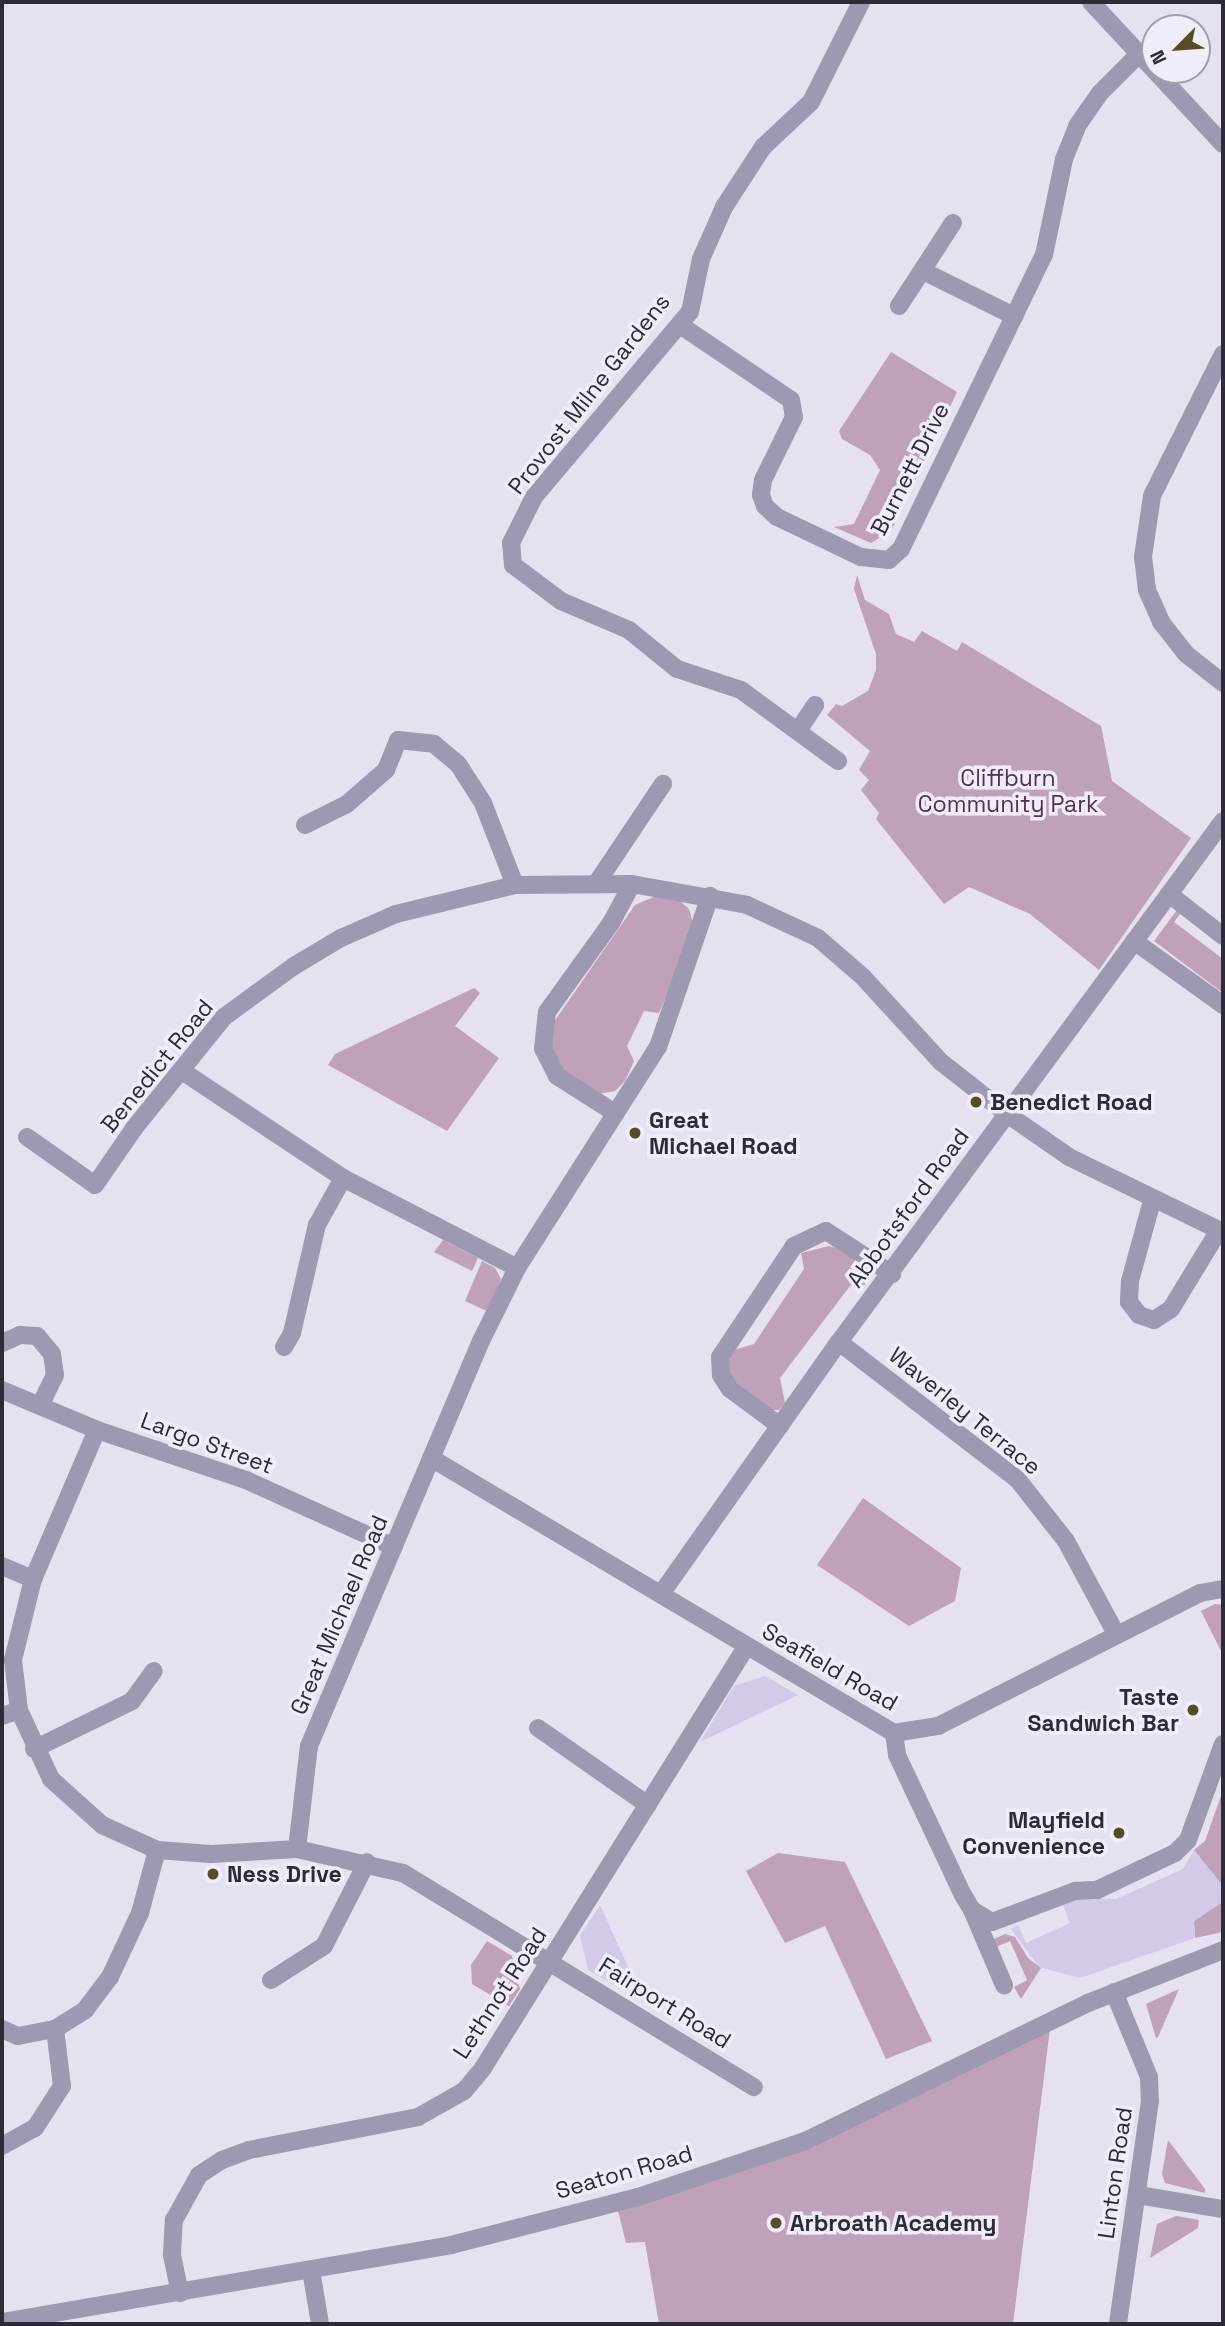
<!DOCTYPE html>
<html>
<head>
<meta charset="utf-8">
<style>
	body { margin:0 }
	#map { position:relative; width:1225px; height:2326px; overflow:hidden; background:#e6e0f1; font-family:"Space Grotesk",sans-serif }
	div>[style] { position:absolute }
	.green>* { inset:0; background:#bfa1bb }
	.plaza>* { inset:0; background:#d4c9e7 }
	.minor>* { height:18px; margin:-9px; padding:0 9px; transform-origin:9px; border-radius:9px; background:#9e98b1 }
	.dots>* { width:19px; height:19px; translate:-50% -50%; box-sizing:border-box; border:4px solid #f1ecf9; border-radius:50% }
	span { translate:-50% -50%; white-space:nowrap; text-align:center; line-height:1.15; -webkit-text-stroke:7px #f1ecf9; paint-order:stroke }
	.street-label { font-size:23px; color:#2c2b37 }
	.park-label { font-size:23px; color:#53314d }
	.poi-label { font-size:23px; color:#2c2b37; font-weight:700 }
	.left { translate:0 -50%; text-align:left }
	.right { translate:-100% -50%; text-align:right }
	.frame { position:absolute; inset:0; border:4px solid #2c2b37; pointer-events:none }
	.north { position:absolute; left:1141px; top:14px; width:70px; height:70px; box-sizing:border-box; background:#f1ecf9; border:2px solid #a29fab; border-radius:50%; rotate:245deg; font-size:19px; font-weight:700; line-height:28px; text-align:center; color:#2c2b37 }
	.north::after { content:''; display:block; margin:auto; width:24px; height:32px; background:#554e24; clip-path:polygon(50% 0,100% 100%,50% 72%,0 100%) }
</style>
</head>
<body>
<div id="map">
	<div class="green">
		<i style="clip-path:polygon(891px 352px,957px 392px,891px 531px,871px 543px,834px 527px,854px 524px,880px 470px,870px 455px,842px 439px,839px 431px)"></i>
		<i style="clip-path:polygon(857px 575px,865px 600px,889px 614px,896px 634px,914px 642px,922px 631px,957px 651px,962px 642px,1101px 726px,1112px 781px,1191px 838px,1099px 970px,1030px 914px,969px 887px,944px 904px,876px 819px,879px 813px,861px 790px,869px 780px,859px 770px,870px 751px,827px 715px,836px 704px,842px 706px,868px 691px,876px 670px,876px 654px,854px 589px)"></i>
		<i style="clip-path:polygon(656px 896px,679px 900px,689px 909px,693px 923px,689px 943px,659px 1013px,644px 1011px,627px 1046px,634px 1061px,625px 1081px,615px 1091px,598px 1094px,551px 1063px,549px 1029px,635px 905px)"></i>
		<i style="clip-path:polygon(1180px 906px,1184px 909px,1174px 922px,1223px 959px,1223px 993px,1154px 941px)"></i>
		<i style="clip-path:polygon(474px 988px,480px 993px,455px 1026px,499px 1058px,447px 1131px,328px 1065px,335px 1054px)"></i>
		<i style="clip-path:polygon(443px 1240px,478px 1258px,472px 1271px,434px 1252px)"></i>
		<i style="clip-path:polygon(829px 1246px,851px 1252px,871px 1273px,865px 1285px,850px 1286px,780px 1378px,785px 1403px,779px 1410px,770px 1410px,726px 1374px,727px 1352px,754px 1344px,804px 1269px,801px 1253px)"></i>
		<i style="clip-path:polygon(482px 1261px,495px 1268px,501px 1279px,489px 1312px,465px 1301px)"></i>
		<i style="clip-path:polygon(863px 1498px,961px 1568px,955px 1601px,909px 1626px,817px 1565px)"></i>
		<i style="clip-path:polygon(1215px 1604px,1223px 1605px,1223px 1655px,1201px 1611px)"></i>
		<i style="clip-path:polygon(1223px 1790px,1223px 1886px,1194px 1850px,1205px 1841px)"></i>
		<i style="clip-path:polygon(778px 1853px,845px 1862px,932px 2041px,886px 2059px,825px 1926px,785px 1943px,746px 1871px)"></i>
		<i style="clip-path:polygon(1222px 1900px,1223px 1932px,1195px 1938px,1194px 1921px)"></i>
		<i style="clip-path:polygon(1005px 1934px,1015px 1937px,1028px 1958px,1041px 1968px,1021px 1999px,1014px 1987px,1027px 1980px,1010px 1941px,996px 1947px,992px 1940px)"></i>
		<i style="clip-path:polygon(487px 1941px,512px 1956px,520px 1989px,509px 2006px,472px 1984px,471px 1965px)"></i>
		<i style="clip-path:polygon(1179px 1989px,1158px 2037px,1156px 2038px,1146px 2004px)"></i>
		<i style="clip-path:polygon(1051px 2021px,1013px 2324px,659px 2324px,645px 2242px,626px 2243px,616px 2203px,805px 2141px)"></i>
		<i style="clip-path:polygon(1168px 2140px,1205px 2189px,1205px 2193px,1165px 2183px,1162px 2174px)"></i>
		<i style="clip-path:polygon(1176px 2216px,1199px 2220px,1198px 2228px,1150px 2258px,1157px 2224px)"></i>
	</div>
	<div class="plaza">
		<i style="clip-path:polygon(765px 1676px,798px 1695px,700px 1742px,734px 1686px)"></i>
		<i style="clip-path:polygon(1194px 1850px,1223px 1886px,1223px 1902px,1194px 1921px,1195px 1938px,1080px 1978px,1039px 1967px,1011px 1929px,1018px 1925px,1026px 1943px,1070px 1923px,1063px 1905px,1078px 1898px,1116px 1899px,1183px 1869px)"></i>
		<i style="clip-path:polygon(600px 1905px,644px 2002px,588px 1970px,580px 1936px)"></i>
	</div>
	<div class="minor">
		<i style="left:1091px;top:2px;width:194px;rotate:47.1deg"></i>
		<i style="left:923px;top:271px;width:102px;rotate:26.3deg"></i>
		<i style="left:899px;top:306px;width:99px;rotate:-57deg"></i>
		<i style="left:680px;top:325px;width:134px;rotate:34deg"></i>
		<i style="left:791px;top:400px;width:17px;rotate:80deg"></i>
		<i style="left:794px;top:417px;width:70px;rotate:116.2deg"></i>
		<i style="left:763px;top:480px;width:15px;rotate:98deg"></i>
		<i style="left:761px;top:495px;width:12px;rotate:70deg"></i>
		<i style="left:765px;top:506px;width:16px;rotate:43deg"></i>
		<i style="left:777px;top:517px;width:93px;rotate:25.5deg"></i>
		<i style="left:861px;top:557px;width:28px;rotate:6deg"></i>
		<i style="left:889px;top:560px;width:16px;rotate:-43deg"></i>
		<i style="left:901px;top:549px;width:327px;rotate:-64.1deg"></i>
		<i style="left:1044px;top:255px;width:98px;rotate:-78.2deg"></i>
		<i style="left:1064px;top:159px;width:35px;rotate:-68deg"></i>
		<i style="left:1077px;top:126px;width:40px;rotate:-55.1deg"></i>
		<i style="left:1100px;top:93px;width:55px;rotate:-45deg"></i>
		<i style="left:1223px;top:354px;width:159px;rotate:116.6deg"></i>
		<i style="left:1152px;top:496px;width:62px;rotate:98.4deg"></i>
		<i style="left:1143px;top:557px;width:33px;rotate:83deg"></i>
		<i style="left:1147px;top:590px;width:35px;rotate:66deg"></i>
		<i style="left:1161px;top:622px;width:41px;rotate:52deg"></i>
		<i style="left:1186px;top:654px;width:47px;rotate:38.1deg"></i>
		<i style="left:799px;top:729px;width:29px;rotate:-56deg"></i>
		<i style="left:838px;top:761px;width:120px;rotate:-143.8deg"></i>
		<i style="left:741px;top:690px;width:67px;rotate:-161.8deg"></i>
		<i style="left:677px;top:669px;width:62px;rotate:-140.9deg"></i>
		<i style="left:629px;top:630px;width:74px;rotate:-156.9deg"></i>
		<i style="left:561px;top:601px;width:60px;rotate:-143.1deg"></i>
		<i style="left:513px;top:565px;width:22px;rotate:-95deg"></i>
		<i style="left:511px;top:543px;width:51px;rotate:-63.4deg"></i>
		<i style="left:534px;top:497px;width:242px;rotate:-49.9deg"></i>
		<i style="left:690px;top:312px;width:54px;rotate:-78.3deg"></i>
		<i style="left:701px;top:259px;width:57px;rotate:-66.1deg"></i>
		<i style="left:724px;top:207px;width:72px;rotate:-57deg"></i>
		<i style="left:763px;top:147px;width:66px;rotate:-43.2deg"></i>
		<i style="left:811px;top:102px;width:112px;rotate:-63.4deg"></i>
		<i style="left:305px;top:825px;width:47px;rotate:-26.6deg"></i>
		<i style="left:347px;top:804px;width:52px;rotate:-41.1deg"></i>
		<i style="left:386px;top:770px;width:32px;rotate:-68deg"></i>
		<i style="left:398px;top:740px;width:36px;rotate:6deg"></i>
		<i style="left:434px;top:744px;width:31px;rotate:40deg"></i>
		<i style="left:458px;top:764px;width:46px;rotate:57.3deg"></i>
		<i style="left:483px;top:803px;width:88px;rotate:68.7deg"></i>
		<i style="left:598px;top:881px;width:117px;rotate:-56.2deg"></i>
		<i style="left:1169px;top:894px;width:68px;rotate:37.9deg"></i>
		<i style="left:1134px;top:941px;width:110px;rotate:35.7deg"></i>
		<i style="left:182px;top:1071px;width:193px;rotate:33.6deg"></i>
		<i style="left:343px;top:1178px;width:196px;rotate:27.3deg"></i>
		<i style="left:615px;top:1113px;width:69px;rotate:-147.5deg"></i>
		<i style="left:557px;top:1076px;width:30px;rotate:-117deg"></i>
		<i style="left:543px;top:1049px;width:37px;rotate:-84deg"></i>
		<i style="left:547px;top:1012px;width:110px;rotate:-54.3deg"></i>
		<i style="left:611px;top:923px;width:44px;rotate:-61.7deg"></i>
		<i style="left:27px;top:1137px;width:83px;rotate:35.2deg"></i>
		<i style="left:95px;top:1185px;width:70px;rotate:-55.4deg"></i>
		<i style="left:135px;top:1127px;width:141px;rotate:-51deg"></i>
		<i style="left:224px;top:1017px;width:87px;rotate:-36.1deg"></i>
		<i style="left:294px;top:966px;width:55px;rotate:-30.8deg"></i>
		<i style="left:341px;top:938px;width:60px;rotate:-23.6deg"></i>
		<i style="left:396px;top:914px;width:122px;rotate:-13.7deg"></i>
		<i style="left:515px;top:885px;width:117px;rotate:-0.5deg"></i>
		<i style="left:632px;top:884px;width:117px;rotate:10.3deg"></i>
		<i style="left:747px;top:905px;width:78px;rotate:24.9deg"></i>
		<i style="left:818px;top:938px;width:60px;rotate:40.9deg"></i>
		<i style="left:863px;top:977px;width:115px;rotate:47.5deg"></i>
		<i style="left:941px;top:1062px;width:84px;rotate:38.2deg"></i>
		<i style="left:1007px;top:1114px;width:75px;rotate:34.7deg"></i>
		<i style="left:1069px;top:1157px;width:171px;rotate:26deg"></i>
		<i style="left:1152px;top:1201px;width:83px;rotate:105.4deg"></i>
		<i style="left:1130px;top:1281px;width:21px;rotate:93deg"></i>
		<i style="left:1129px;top:1302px;width:16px;rotate:52deg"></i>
		<i style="left:1139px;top:1315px;width:16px;rotate:18deg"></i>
		<i style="left:1154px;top:1320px;width:20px;rotate:-33deg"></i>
		<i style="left:1171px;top:1309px;width:92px;rotate:-58.7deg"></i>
		<i style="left:839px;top:1342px;width:226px;rotate:37.6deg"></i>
		<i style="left:1018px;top:1480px;width:78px;rotate:51.8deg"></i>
		<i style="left:1066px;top:1541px;width:106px;rotate:61.7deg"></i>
		<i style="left:2px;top:1343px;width:20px;rotate:-24deg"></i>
		<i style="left:20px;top:1335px;width:17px;rotate:3deg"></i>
		<i style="left:37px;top:1336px;width:23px;rotate:50deg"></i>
		<i style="left:52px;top:1354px;width:21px;rotate:82deg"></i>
		<i style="left:55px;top:1375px;width:34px;rotate:116deg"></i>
		<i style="left:284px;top:1347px;width:16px;rotate:-60deg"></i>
		<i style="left:292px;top:1333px;width:111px;rotate:-77deg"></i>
		<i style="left:317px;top:1225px;width:54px;rotate:-61deg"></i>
		<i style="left:2px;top:1390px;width:103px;rotate:22.8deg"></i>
		<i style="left:97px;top:1430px;width:157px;rotate:18.6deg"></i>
		<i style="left:246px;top:1480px;width:162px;rotate:24.4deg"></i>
		<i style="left:780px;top:1426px;width:62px;rotate:-143.5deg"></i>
		<i style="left:730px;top:1389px;width:17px;rotate:-123deg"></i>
		<i style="left:721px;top:1375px;width:18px;rotate:-93deg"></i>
		<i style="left:720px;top:1357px;width:133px;rotate:-56.3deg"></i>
		<i style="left:794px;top:1246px;width:35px;rotate:-25deg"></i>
		<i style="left:826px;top:1231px;width:79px;rotate:33.1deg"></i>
		<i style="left:97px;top:1430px;width:162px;rotate:113.2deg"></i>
		<i style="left:33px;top:1579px;width:83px;rotate:103.9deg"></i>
		<i style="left:13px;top:1660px;width:50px;rotate:83.2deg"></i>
		<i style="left:19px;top:1710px;width:76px;rotate:65.1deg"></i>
		<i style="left:51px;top:1779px;width:69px;rotate:42deg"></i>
		<i style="left:102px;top:1825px;width:60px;rotate:24.4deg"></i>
		<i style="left:157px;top:1850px;width:54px;rotate:4.2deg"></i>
		<i style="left:211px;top:1854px;width:86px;rotate:-3.3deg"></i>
		<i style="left:297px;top:1849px;width:109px;rotate:12.8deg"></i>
		<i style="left:403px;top:1873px;width:411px;rotate:31.4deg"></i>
		<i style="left:431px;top:1458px;width:539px;rotate:30.71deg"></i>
		<i style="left:894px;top:1733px;width:45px;rotate:-9deg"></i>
		<i style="left:938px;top:1726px;width:294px;rotate:-26.9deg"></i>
		<i style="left:1200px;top:1593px;width:23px;rotate:-10deg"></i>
		<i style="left:2px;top:1566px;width:34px;rotate:23deg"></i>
		<i style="left:661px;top:1594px;width:309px;rotate:-54.8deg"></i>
		<i style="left:839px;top:1342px;width:647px;rotate:-53.61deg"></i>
		<i style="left:2px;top:1716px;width:18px;rotate:-19deg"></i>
		<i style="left:538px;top:1728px;width:134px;rotate:35deg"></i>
		<i style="left:894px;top:1733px;width:22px;rotate:82deg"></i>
		<i style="left:897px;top:1755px;width:155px;rotate:64.8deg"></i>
		<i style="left:963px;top:1895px;width:17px;rotate:59deg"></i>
		<i style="left:972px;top:1910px;width:23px;rotate:31deg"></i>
		<i style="left:992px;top:1922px;width:89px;rotate:-20.5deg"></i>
		<i style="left:1075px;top:1891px;width:22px;rotate:-3deg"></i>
		<i style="left:1097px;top:1890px;width:86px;rotate:-25.4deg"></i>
		<i style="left:1175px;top:1853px;width:18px;rotate:-45deg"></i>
		<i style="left:1188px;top:1840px;width:102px;rotate:-70deg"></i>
		<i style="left:34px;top:1749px;width:109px;rotate:-26.1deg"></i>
		<i style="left:132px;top:1701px;width:37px;rotate:-54deg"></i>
		<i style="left:297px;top:1849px;width:104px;rotate:-83.4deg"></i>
		<i style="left:309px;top:1746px;width:440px;rotate:-67deg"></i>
		<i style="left:481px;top:1341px;width:81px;rotate:-63.7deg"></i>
		<i style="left:517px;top:1268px;width:262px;rotate:-57.5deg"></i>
		<i style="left:658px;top:1047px;width:160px;rotate:-71deg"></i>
		<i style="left:972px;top:1910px;width:82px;rotate:66.9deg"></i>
		<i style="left:271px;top:1980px;width:63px;rotate:-32.7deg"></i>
		<i style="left:324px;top:1946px;width:94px;rotate:-62.9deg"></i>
		<i style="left:1114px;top:1992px;width:92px;rotate:67.6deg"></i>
		<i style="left:1149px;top:2077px;width:24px;rotate:88deg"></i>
		<i style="left:1150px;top:2101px;width:225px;rotate:98.2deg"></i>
		<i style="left:2px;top:2029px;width:17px;rotate:24deg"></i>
		<i style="left:18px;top:2036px;width:38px;rotate:-11deg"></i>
		<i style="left:55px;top:2029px;width:36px;rotate:-32deg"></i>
		<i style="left:85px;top:2010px;width:41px;rotate:-52.9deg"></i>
		<i style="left:110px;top:1977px;width:71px;rotate:-64.9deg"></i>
		<i style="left:140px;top:1913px;width:65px;rotate:-74.9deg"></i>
		<i style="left:2px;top:2146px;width:38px;rotate:-29deg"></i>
		<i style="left:35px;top:2128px;width:50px;rotate:-57.3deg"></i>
		<i style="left:62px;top:2086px;width:57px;rotate:-97deg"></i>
		<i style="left:1138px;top:2195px;width:86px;rotate:9.4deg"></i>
		<i style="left:311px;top:2270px;width:55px;rotate:80.5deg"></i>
		<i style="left:180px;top:2293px;width:40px;rotate:-102deg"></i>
		<i style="left:172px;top:2254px;width:34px;rotate:-87deg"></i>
		<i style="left:174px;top:2220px;width:51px;rotate:-60.9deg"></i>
		<i style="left:199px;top:2175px;width:27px;rotate:-33deg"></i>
		<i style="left:222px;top:2160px;width:29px;rotate:-20deg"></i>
		<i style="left:249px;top:2150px;width:172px;rotate:-11deg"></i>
		<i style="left:418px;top:2117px;width:53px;rotate:-29.5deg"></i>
		<i style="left:464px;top:2091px;width:30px;rotate:-50deg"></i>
		<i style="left:483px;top:2068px;width:496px;rotate:-58deg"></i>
		<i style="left:2px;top:2322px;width:456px;rotate:-9.7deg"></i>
		<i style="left:451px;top:2245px;width:193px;rotate:-14.4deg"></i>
		<i style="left:638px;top:2197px;width:176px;rotate:-18.5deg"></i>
		<i style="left:805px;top:2141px;width:315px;rotate:-26deg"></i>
		<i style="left:1088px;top:2003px;width:145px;rotate:-21.4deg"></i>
	</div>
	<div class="dots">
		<i style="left:976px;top:1102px;background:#554e24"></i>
		<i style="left:635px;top:1133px;background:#554e24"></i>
		<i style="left:1193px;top:1710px;background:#554e24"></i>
		<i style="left:1119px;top:1833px;background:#554e24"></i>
		<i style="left:213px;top:1874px;background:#554e24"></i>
		<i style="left:776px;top:2223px;background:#554e24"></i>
	</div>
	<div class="street-label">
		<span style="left:589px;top:394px;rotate:-52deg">Provost Milne Gardens</span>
		<span style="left:910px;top:469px;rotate:-63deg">Burnett Drive</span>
		<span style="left:157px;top:1066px;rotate:-51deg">Benedict Road</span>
		<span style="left:908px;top:1208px;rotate:-54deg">Abbotsford Road</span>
		<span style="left:965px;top:1411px;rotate:39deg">Waverley Terrace</span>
		<span style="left:207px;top:1443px;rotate:20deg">Largo Street</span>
		<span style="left:339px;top:1615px;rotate:-67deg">Great Michael Road</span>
		<span style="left:830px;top:1667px;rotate:30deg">Seafield Road</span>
		<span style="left:500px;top:1993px;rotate:-57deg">Lethnot Road</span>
		<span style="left:665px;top:2003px;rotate:32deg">Fairport Road</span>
		<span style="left:624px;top:2172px;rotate:-16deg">Seaton Road</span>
		<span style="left:1115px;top:2173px;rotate:-82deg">Linton Road</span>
	</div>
	<div class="park-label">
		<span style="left:1008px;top:791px">Cliffburn<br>Community Park</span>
	</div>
	<div class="poi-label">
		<span class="left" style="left:990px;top:1102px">Benedict Road</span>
		<span class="left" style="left:649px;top:1133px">Great<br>Michael Road</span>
		<span class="right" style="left:1179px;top:1710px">Taste<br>Sandwich Bar</span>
		<span class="right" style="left:1105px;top:1833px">Mayfield<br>Convenience</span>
		<span class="left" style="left:227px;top:1874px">Ness Drive</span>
		<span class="left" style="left:790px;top:2223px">Arbroath Academy</span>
	</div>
	<div class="frame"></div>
	<div class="north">N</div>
</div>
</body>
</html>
